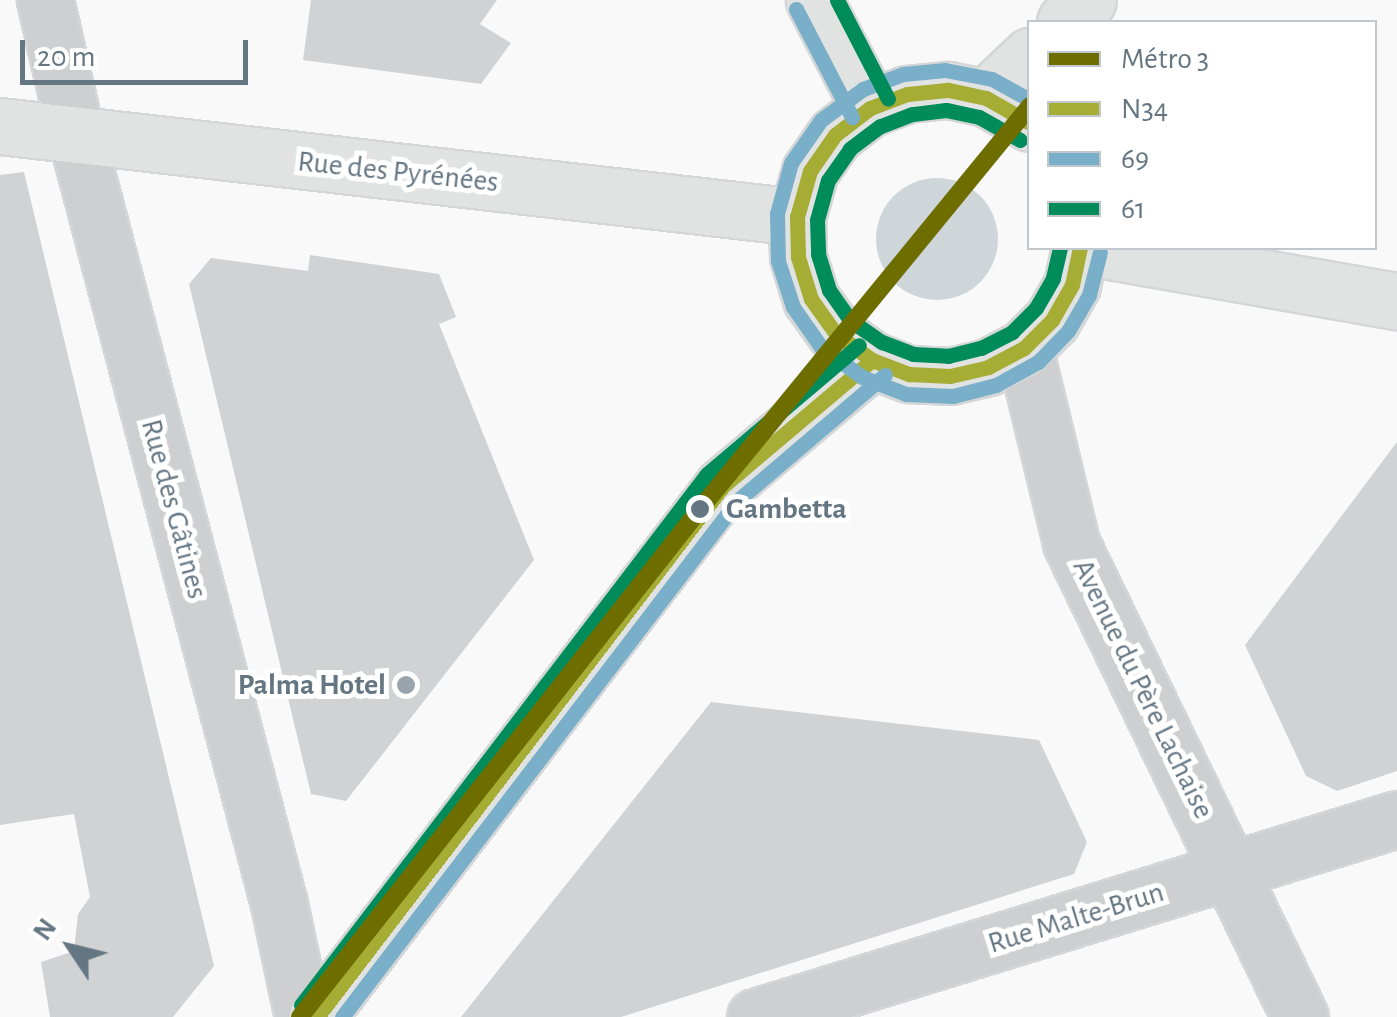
<!DOCTYPE html>
<html>
<head>
<meta charset="utf-8">
<style>
	body { margin:0 }
	#map { position:relative; width:1397px; height:1017px; overflow:hidden; background:#f9f9f9; font-family:"Alegreya Sans",sans-serif }
	div>[style] { position:absolute }
	.water>* { inset:0; background:#ced6d9 }
	.round { border-radius:50% }
	.building>* { inset:0; background:#d0d2d3 }
	.roads { filter:drop-shadow(2px 0 #d5d6d7) drop-shadow(-2px 0 #d5d6d7) drop-shadow(0 2px #d5d6d7) drop-shadow(0 -2px #d5d6d7) }
	.minor>* { height:55px; margin:-27.5px; padding:0 27.5px; transform-origin:27.5px; border-radius:27.5px; background:#cecfd0 }
	.major>* { height:55px; margin:-27.5px; padding:0 27.5px; transform-origin:27.5px; border-radius:27.5px; background:#e1e2e2 }
	.bus-1>* { height:15px; margin:-7.5px; padding:0 7.5px; transform-origin:7.5px; border-radius:7.5px; background:#a6ad34 }
	.bus-2>* { height:15px; margin:-7.5px; padding:0 7.5px; transform-origin:7.5px; border-radius:7.5px; background:#79afc8 }
	.bus-3>* { height:15px; margin:-7.5px; padding:0 7.5px; transform-origin:7.5px; border-radius:7.5px; background:#008c5a }
	.metro-1>* { height:18px; margin:-9px; padding:0 9px; transform-origin:9px; border-radius:9px; background:#6e6e00 }
	.dots>* { width:28px; height:28px; translate:-50% -50%; box-sizing:border-box; border:5px solid #fff; border-radius:50% }
	span { translate:-50% -50%; white-space:nowrap; text-align:center; line-height:1.15; -webkit-text-stroke:10px #fff; paint-order:stroke }
	.street-label { font-size:30px; color:#657683 }
	.stop-label { font-size:30px; color:#657683; font-weight:700 }
	.left { translate:0 -50%; text-align:left }
	.poi-label { font-size:30px; color:#657683; font-weight:700 }
	.right { translate:-100% -50%; text-align:right }
	.legend { position:absolute; left:1027px; top:20px; width:350px; height:230px; box-sizing:border-box; background:#fff; border:2px solid #c1c8cd; margin:0; padding:12px 18px; list-style:none; font-size:30px; color:#657683 }
	.legend li { display:flex; align-items:center; gap:20px; height:50px }
	.legend b { width:50px; border:2px solid #c1c8cd }
	.north { position:absolute; left:20px; top:897px; width:100px; height:100px; -webkit-text-stroke:8px #fff; paint-order:stroke; rotate:305deg; font-size:28px; font-weight:700; line-height:40px; text-align:center; color:#657683 }
	.north::after { content:''; display:block; margin:auto; width:35px; height:45px; background:#657683; clip-path:polygon(50% 0,100% 100%,50% 72%,0 100%) }
	.scale { position:absolute; left:20px; top:40px; width:228px; height:45px; box-sizing:border-box; border:5px solid #657683; border-top:0; padding-left:12px; font-size:30px; line-height:35px; white-space:nowrap; color:#657683; -webkit-text-stroke:8px #fff; paint-order:stroke }
</style>
</head>
<body>
<div id="map">
	<div class="water">
		<i class="round" style="left:876px;top:178px;width:122px;height:122px"></i>
	</div>
	<div class="building">
		<i style="clip-path:polygon(311px 0,497px 0,480px 24px,511px 43px,481px 84px,303px 60px)"></i>
		<i style="clip-path:polygon(24px 172px,214px 966px,173px 1017px,50px 1017px,41px 962px,74px 951px,78px 914px,90px 897px,74px 814px,0 825px,0 175px)"></i>
		<i style="clip-path:polygon(310px 255px,439px 274px,456px 317px,439px 324px,534px 560px,346px 801px,311px 794px,189px 284px,211px 258px,308px 271px)"></i>
		<i style="clip-path:polygon(1397px 442px,1397px 771px,1337px 791px,1306px 776px,1245px 645px)"></i>
		<i style="clip-path:polygon(711px 702px,1039px 740px,1087px 842px,1074px 874px,621px 1017px,461px 1017px)"></i>
	</div>
	<div class="roads">
		<div class="minor">
			<i style="left:45px;top:0;width:139px;rotate:77.1deg"></i>
			<i style="left:76px;top:135px;width:795px;rotate:75.21deg"></i>
			<i style="left:279px;top:904px;width:116px;rotate:78deg"></i>
			<i style="left:1024px;top:348px;width:201px;rotate:76.4deg"></i>
			<i style="left:1071px;top:543px;width:526px;rotate:64.21deg"></i>
			<i style="left:755px;top:1017px;width:672px;rotate:-17.14deg"></i>
		</div>
		<div class="major">
			<i style="left:814px;top:0;width:122px;rotate:62.6deg"></i>
			<i style="left:1065px;top:22px;width:32px;rotate:-44deg"></i>
			<i style="left:986px;top:98px;width:61px;rotate:-43.7deg"></i>
			<i style="left:1030px;top:123px;width:51px;rotate:-150.4deg"></i>
			<i style="left:986px;top:98px;width:40px;rotate:-168deg"></i>
			<i style="left:947px;top:90px;width:40px;rotate:174.3deg"></i>
			<i style="left:907px;top:94px;width:40px;rotate:159deg"></i>
			<i style="left:870px;top:108px;width:44px;rotate:142.4deg"></i>
			<i style="left:835px;top:135px;width:44px;rotate:124.8deg"></i>
			<i style="left:810px;top:171px;width:48px;rotate:105.8deg"></i>
			<i style="left:797px;top:217px;width:40px;rotate:88.6deg"></i>
			<i style="left:798px;top:257px;width:44px;rotate:72.8deg"></i>
			<i style="left:811px;top:299px;width:43px;rotate:54.5deg"></i>
			<i style="left:836px;top:334px;width:44px;rotate:35.8deg"></i>
			<i style="left:872px;top:360px;width:40px;rotate:21deg"></i>
			<i style="left:909px;top:374px;width:41px;rotate:2.8deg"></i>
			<i style="left:950px;top:376px;width:39px;rotate:-13deg"></i>
			<i style="left:988px;top:367px;width:41px;rotate:-27.8deg"></i>
			<i style="left:1024px;top:348px;width:40px;rotate:-45deg"></i>
			<i style="left:1052px;top:320px;width:40px;rotate:-60.3deg"></i>
			<i style="left:1072px;top:285px;width:38px;rotate:-78deg"></i>
			<i style="left:0;top:126px;width:802px;rotate:6.51deg"></i>
			<i style="left:1092px;top:248px;width:310px;rotate:9.9deg"></i>
			<i style="left:317px;top:1017px;width:668px;rotate:-52.6deg"></i>
			<i style="left:723px;top:486px;width:195px;rotate:-40.2deg"></i>
		</div>
	</div>
	<div class="bus-1">
		<i style="left:1030px;top:123px;width:51px;rotate:-150.4deg"></i>
		<i style="left:986px;top:98px;width:40px;rotate:-168deg"></i>
		<i style="left:947px;top:90px;width:40px;rotate:174.3deg"></i>
		<i style="left:907px;top:94px;width:40px;rotate:159deg"></i>
		<i style="left:870px;top:108px;width:44px;rotate:142.4deg"></i>
		<i style="left:835px;top:135px;width:44px;rotate:124.8deg"></i>
		<i style="left:810px;top:171px;width:48px;rotate:105.8deg"></i>
		<i style="left:797px;top:217px;width:40px;rotate:88.6deg"></i>
		<i style="left:798px;top:257px;width:44px;rotate:72.8deg"></i>
		<i style="left:811px;top:299px;width:43px;rotate:54.5deg"></i>
		<i style="left:836px;top:334px;width:44px;rotate:35.8deg"></i>
		<i style="left:872px;top:360px;width:40px;rotate:21deg"></i>
		<i style="left:909px;top:374px;width:41px;rotate:2.8deg"></i>
		<i style="left:950px;top:376px;width:39px;rotate:-13deg"></i>
		<i style="left:988px;top:367px;width:41px;rotate:-27.8deg"></i>
		<i style="left:1024px;top:348px;width:40px;rotate:-45deg"></i>
		<i style="left:1052px;top:320px;width:40px;rotate:-60.3deg"></i>
		<i style="left:1072px;top:285px;width:38px;rotate:-78deg"></i>
		<i style="left:317px;top:1017px;width:668px;rotate:-52.6deg"></i>
		<i style="left:723px;top:486px;width:195px;rotate:-40.2deg"></i>
	</div>
	<div class="bus-2">
		<i style="left:796px;top:9px;width:122px;rotate:62.6deg"></i>
		<i style="left:1030px;top:100px;width:43px;rotate:-151.1deg"></i>
		<i style="left:992px;top:79px;width:48px;rotate:-169.2deg"></i>
		<i style="left:945px;top:70px;width:42px;rotate:174.6deg"></i>
		<i style="left:903px;top:74px;width:43px;rotate:159.4deg"></i>
		<i style="left:863px;top:89px;width:52px;rotate:143.6deg"></i>
		<i style="left:821px;top:120px;width:52px;rotate:124.9deg"></i>
		<i style="left:791px;top:163px;width:53px;rotate:105.4deg"></i>
		<i style="left:777px;top:214px;width:47px;rotate:88.8deg"></i>
		<i style="left:778px;top:261px;width:48px;rotate:71.9deg"></i>
		<i style="left:793px;top:307px;width:49px;rotate:55deg"></i>
		<i style="left:821px;top:347px;width:51px;rotate:36.2deg"></i>
		<i style="left:862px;top:377px;width:47px;rotate:21.1deg"></i>
		<i style="left:906px;top:394px;width:47px;rotate:2.4deg"></i>
		<i style="left:953px;top:396px;width:44px;rotate:-14.3deg"></i>
		<i style="left:996px;top:385px;width:48px;rotate:-28.7deg"></i>
		<i style="left:1038px;top:362px;width:43px;rotate:-45.9deg"></i>
		<i style="left:1068px;top:331px;width:42px;rotate:-59.7deg"></i>
		<i style="left:1089px;top:295px;width:44px;rotate:-75.7deg"></i>
		<i style="left:342px;top:1017px;width:651px;rotate:-52.55deg"></i>
		<i style="left:738px;top:500px;width:193px;rotate:-40.4deg"></i>
	</div>
	<div class="bus-3">
		<i style="left:837px;top:0;width:111px;rotate:62.7deg"></i>
		<i style="left:1020px;top:140px;width:47px;rotate:-150.7deg"></i>
		<i style="left:979px;top:117px;width:34px;rotate:-168deg"></i>
		<i style="left:946px;top:110px;width:34px;rotate:173deg"></i>
		<i style="left:912px;top:114px;width:34px;rotate:159deg"></i>
		<i style="left:880px;top:126px;width:38px;rotate:143deg"></i>
		<i style="left:850px;top:149px;width:38px;rotate:125deg"></i>
		<i style="left:828px;top:180px;width:41px;rotate:105.4deg"></i>
		<i style="left:817px;top:220px;width:34px;rotate:88deg"></i>
		<i style="left:818px;top:254px;width:38px;rotate:73deg"></i>
		<i style="left:829px;top:290px;width:37px;rotate:55deg"></i>
		<i style="left:850px;top:320px;width:39px;rotate:35deg"></i>
		<i style="left:882px;top:342px;width:33px;rotate:21deg"></i>
		<i style="left:913px;top:354px;width:35px;rotate:3deg"></i>
		<i style="left:948px;top:356px;width:34px;rotate:-14deg"></i>
		<i style="left:981px;top:348px;width:35px;rotate:-27deg"></i>
		<i style="left:1012px;top:332px;width:34px;rotate:-45deg"></i>
		<i style="left:1036px;top:308px;width:34px;rotate:-60deg"></i>
		<i style="left:1053px;top:278px;width:31px;rotate:-77deg"></i>
		<i style="left:301px;top:1005px;width:668px;rotate:-52.6deg"></i>
		<i style="left:707px;top:474px;width:199px;rotate:-40.3deg"></i>
	</div>
	<div class="metro-1">
		<i style="left:300px;top:1017px;width:647px;rotate:-51.78deg"></i>
		<i style="left:700px;top:509px;width:521px;rotate:-50.69deg"></i>
	</div>
	<div class="dots">
		<i style="left:700px;top:509px;background:#657683"></i>
		<i style="left:406px;top:685px;background:#99a4ac"></i>
	</div>
	<div class="street-label">
		<span style="left:398px;top:172px;rotate:6deg">Rue des Pyrénées</span>
		<span style="left:174px;top:509px;rotate:75deg">Rue des Gâtines</span>
		<span style="left:1143px;top:689px;rotate:64deg">Avenue du Père Lachaise</span>
		<span style="left:1076px;top:918px;rotate:-17deg">Rue Malte-Brun</span>
	</div>
	<div class="stop-label">
		<span class="left" style="left:726px;top:509px">Gambetta</span>
	</div>
	<div class="poi-label">
		<span class="right" style="left:386px;top:685px">Palma Hotel</span>
	</div>
	<ul class="legend">
	<li><b style="height:12px;background:#6e6e00"></b>Métro 3</li>
	<li><b style="height:12px;background:#a6ad34"></b>N34</li>
	<li><b style="height:12px;background:#79afc8"></b>69</li>
	<li><b style="height:12px;background:#008c5a"></b>61</li>
	</ul>
	<div class="north">N</div>
	<div class="scale">20 m</div>
</div>
</body>
</html>
